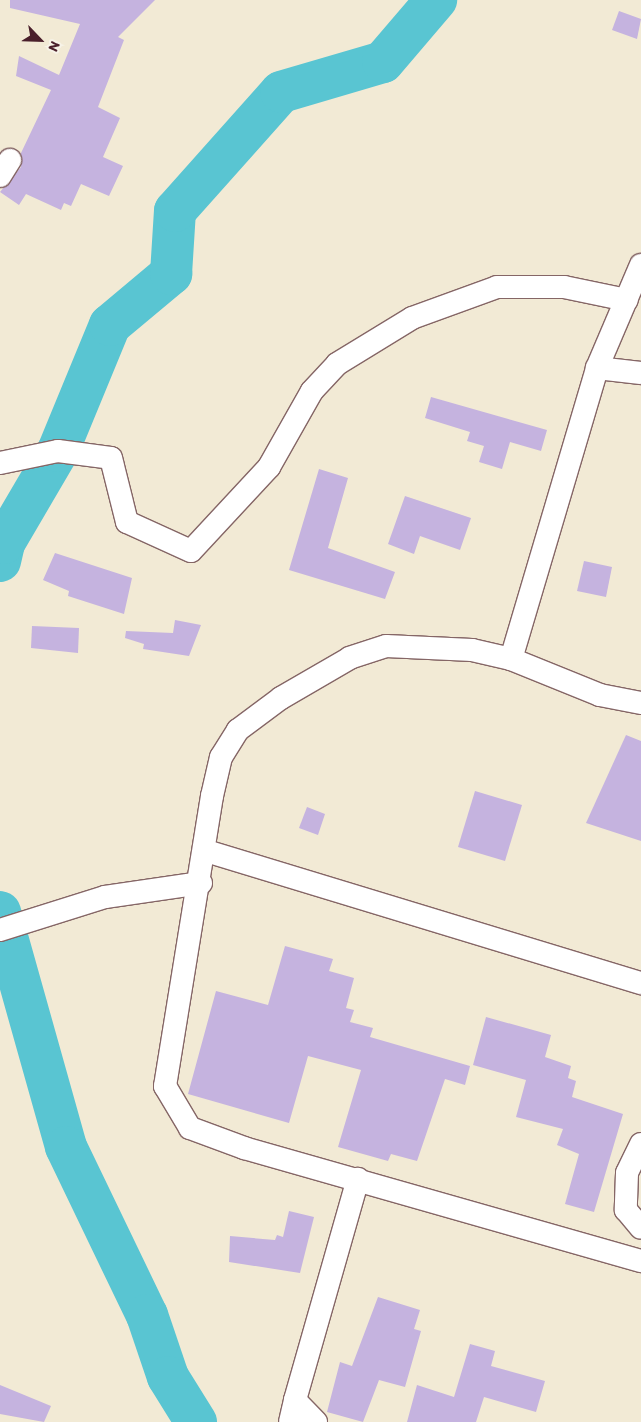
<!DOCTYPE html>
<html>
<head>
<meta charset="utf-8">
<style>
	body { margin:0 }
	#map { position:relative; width:641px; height:1422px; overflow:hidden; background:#f2ead5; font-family:Itim,sans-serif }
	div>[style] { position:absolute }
	.river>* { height:42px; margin:-21px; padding:0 21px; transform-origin:21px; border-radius:21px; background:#59c5d2 }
	.building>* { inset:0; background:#c5b3df }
	.roads { filter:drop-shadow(1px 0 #856666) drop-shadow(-1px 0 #856666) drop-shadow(0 1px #856666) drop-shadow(0 -1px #856666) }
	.minor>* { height:22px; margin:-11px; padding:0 11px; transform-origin:11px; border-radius:11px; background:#fff }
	span { translate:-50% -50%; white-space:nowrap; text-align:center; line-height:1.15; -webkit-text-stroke:4px #f7f3e8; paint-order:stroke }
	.north { position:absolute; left:15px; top:15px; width:50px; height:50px; -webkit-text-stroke:4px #f7f3e8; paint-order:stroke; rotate:114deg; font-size:14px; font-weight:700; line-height:20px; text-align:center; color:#4a1f2b }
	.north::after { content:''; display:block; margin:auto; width:18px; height:22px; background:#4a1f2b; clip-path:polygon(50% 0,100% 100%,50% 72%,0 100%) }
</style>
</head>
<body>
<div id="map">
	<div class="river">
		<i style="left:0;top:561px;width:18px;rotate:-77deg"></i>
		<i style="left:4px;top:543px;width:107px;rotate:-59.6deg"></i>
		<i style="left:58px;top:451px;width:136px;rotate:-67.6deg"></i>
		<i style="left:110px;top:325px;width:80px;rotate:-39.9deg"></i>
		<i style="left:171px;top:274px;width:63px;rotate:-86.4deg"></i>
		<i style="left:175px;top:211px;width:159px;rotate:-48.3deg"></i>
		<i style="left:281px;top:92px;width:106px;rotate:-16.4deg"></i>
		<i style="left:383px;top:62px;width:82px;rotate:-49.5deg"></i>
		<i style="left:0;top:912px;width:244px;rotate:74.3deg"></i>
		<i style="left:66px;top:1147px;width:187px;rotate:64.3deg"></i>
		<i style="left:147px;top:1315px;width:65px;rotate:71.3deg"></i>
		<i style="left:168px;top:1377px;width:53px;rotate:58.1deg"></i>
	</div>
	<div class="building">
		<i style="clip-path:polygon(10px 0,155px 0,118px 37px,124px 40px,98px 107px,120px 118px,103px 157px,123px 166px,109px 196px,81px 184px,71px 206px,64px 203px,61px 210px,26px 194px,19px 205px,0 192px,21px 167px,21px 153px,51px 90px,16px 76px,19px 56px,59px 75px,80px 24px,10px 8px)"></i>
		<i style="clip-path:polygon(619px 11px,641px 19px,637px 39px,612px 30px)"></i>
		<i style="clip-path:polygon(431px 397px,547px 430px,541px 451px,510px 442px,502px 469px,479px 462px,484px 446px,467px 441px,470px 432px,425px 418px)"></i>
		<i style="clip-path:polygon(319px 469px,348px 478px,328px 548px,395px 572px,385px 599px,289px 570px)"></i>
		<i style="clip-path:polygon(405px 496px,471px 518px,460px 550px,420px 536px,414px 554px,388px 544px)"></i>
		<i style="clip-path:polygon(55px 553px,132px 578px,124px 614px,68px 596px,69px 591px,43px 580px)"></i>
		<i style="clip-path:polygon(584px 561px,612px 567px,606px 597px,577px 591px)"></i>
		<i style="clip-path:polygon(175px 620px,201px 625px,189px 656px,143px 649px,144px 644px,125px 638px,126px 631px,173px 633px)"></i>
		<i style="clip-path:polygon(32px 626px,79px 628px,78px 653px,31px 648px)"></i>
		<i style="clip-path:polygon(626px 735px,641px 741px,641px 841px,586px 823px)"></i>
		<i style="clip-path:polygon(475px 791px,522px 805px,505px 861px,458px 847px)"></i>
		<i style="clip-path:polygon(307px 807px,325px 814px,318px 835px,299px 828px)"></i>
		<i style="clip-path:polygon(285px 946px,333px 959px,329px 971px,354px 978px,346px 1008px,354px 1010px,350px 1022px,373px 1028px,370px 1037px,470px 1066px,465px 1085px,445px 1079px,417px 1161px,391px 1154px,388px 1161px,338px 1147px,361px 1070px,308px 1056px,289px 1123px,188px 1094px,216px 991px,268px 1005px)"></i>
		<i style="clip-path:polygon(486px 1017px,551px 1035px,545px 1057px,571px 1066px,568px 1078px,576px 1081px,572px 1097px,623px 1114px,594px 1212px,565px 1204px,579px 1154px,557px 1145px,563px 1129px,516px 1117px,526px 1080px,473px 1065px)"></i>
		<i style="clip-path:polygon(289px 1211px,314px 1217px,300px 1273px,229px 1262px,230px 1236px,275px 1240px,277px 1235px,283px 1237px)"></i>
		<i style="clip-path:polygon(378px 1297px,420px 1310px,414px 1329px,421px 1331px,405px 1387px,379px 1380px,363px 1422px,327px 1412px,340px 1362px,352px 1366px)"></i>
		<i style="clip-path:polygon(470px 1344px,495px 1351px,491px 1366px,545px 1381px,536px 1412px,484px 1397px,476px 1422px,407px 1422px,417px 1385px,454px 1397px)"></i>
		<i style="clip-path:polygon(0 1385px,51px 1406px,44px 1422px,0 1414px)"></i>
	</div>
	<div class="roads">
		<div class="minor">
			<i style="left:0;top:176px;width:19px;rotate:-58deg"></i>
			<i style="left:597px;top:368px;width:44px;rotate:6.5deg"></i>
			<i style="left:0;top:463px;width:59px;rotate:-11.7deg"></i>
			<i style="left:58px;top:451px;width:53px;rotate:7.5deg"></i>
			<i style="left:111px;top:458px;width:66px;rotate:76deg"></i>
			<i style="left:127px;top:522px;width:70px;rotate:24.4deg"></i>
			<i style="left:191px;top:551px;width:115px;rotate:-47.1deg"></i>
			<i style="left:269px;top:467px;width:87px;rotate:-60.5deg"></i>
			<i style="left:312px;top:391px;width:37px;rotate:-47deg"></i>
			<i style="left:337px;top:364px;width:88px;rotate:-31.5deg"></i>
			<i style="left:412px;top:318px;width:90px;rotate:-20deg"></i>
			<i style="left:497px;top:287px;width:67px"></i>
			<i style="left:564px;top:287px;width:64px;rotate:11.7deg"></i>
			<i style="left:511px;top:659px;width:303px;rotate:-73.5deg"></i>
			<i style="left:597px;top:368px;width:112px;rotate:-66.9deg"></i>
			<i style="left:641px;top:703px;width:42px;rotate:-169deg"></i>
			<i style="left:600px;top:695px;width:96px;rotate:-158deg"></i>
			<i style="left:511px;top:659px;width:40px;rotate:-167deg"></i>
			<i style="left:472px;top:650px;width:86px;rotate:-177.3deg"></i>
			<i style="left:386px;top:646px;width:38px;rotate:162deg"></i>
			<i style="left:350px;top:658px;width:80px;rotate:149.9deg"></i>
			<i style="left:281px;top:698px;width:54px;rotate:143.3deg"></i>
			<i style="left:238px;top:730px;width:32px;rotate:122deg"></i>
			<i style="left:221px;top:757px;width:40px;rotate:103deg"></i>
			<i style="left:212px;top:796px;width:294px;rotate:99.2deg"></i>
			<i style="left:165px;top:1086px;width:49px;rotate:59.2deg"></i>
			<i style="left:190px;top:1128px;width:58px;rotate:20.3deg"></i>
			<i style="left:244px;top:1148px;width:413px;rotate:15.9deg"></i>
			<i style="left:206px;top:851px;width:455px;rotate:16.9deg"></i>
			<i style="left:0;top:930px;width:110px;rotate:-17.4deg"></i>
			<i style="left:105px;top:897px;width:97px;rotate:-8.3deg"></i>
			<i style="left:641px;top:1144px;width:32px;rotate:116deg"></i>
			<i style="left:627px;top:1173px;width:37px;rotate:92deg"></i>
			<i style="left:626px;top:1210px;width:23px;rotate:50deg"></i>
			<i style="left:290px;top:1422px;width:23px;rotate:-77deg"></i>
			<i style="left:316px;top:1422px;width:30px;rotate:-134deg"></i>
			<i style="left:295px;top:1400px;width:230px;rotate:-74.1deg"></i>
		</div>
	</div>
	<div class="north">N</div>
</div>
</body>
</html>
